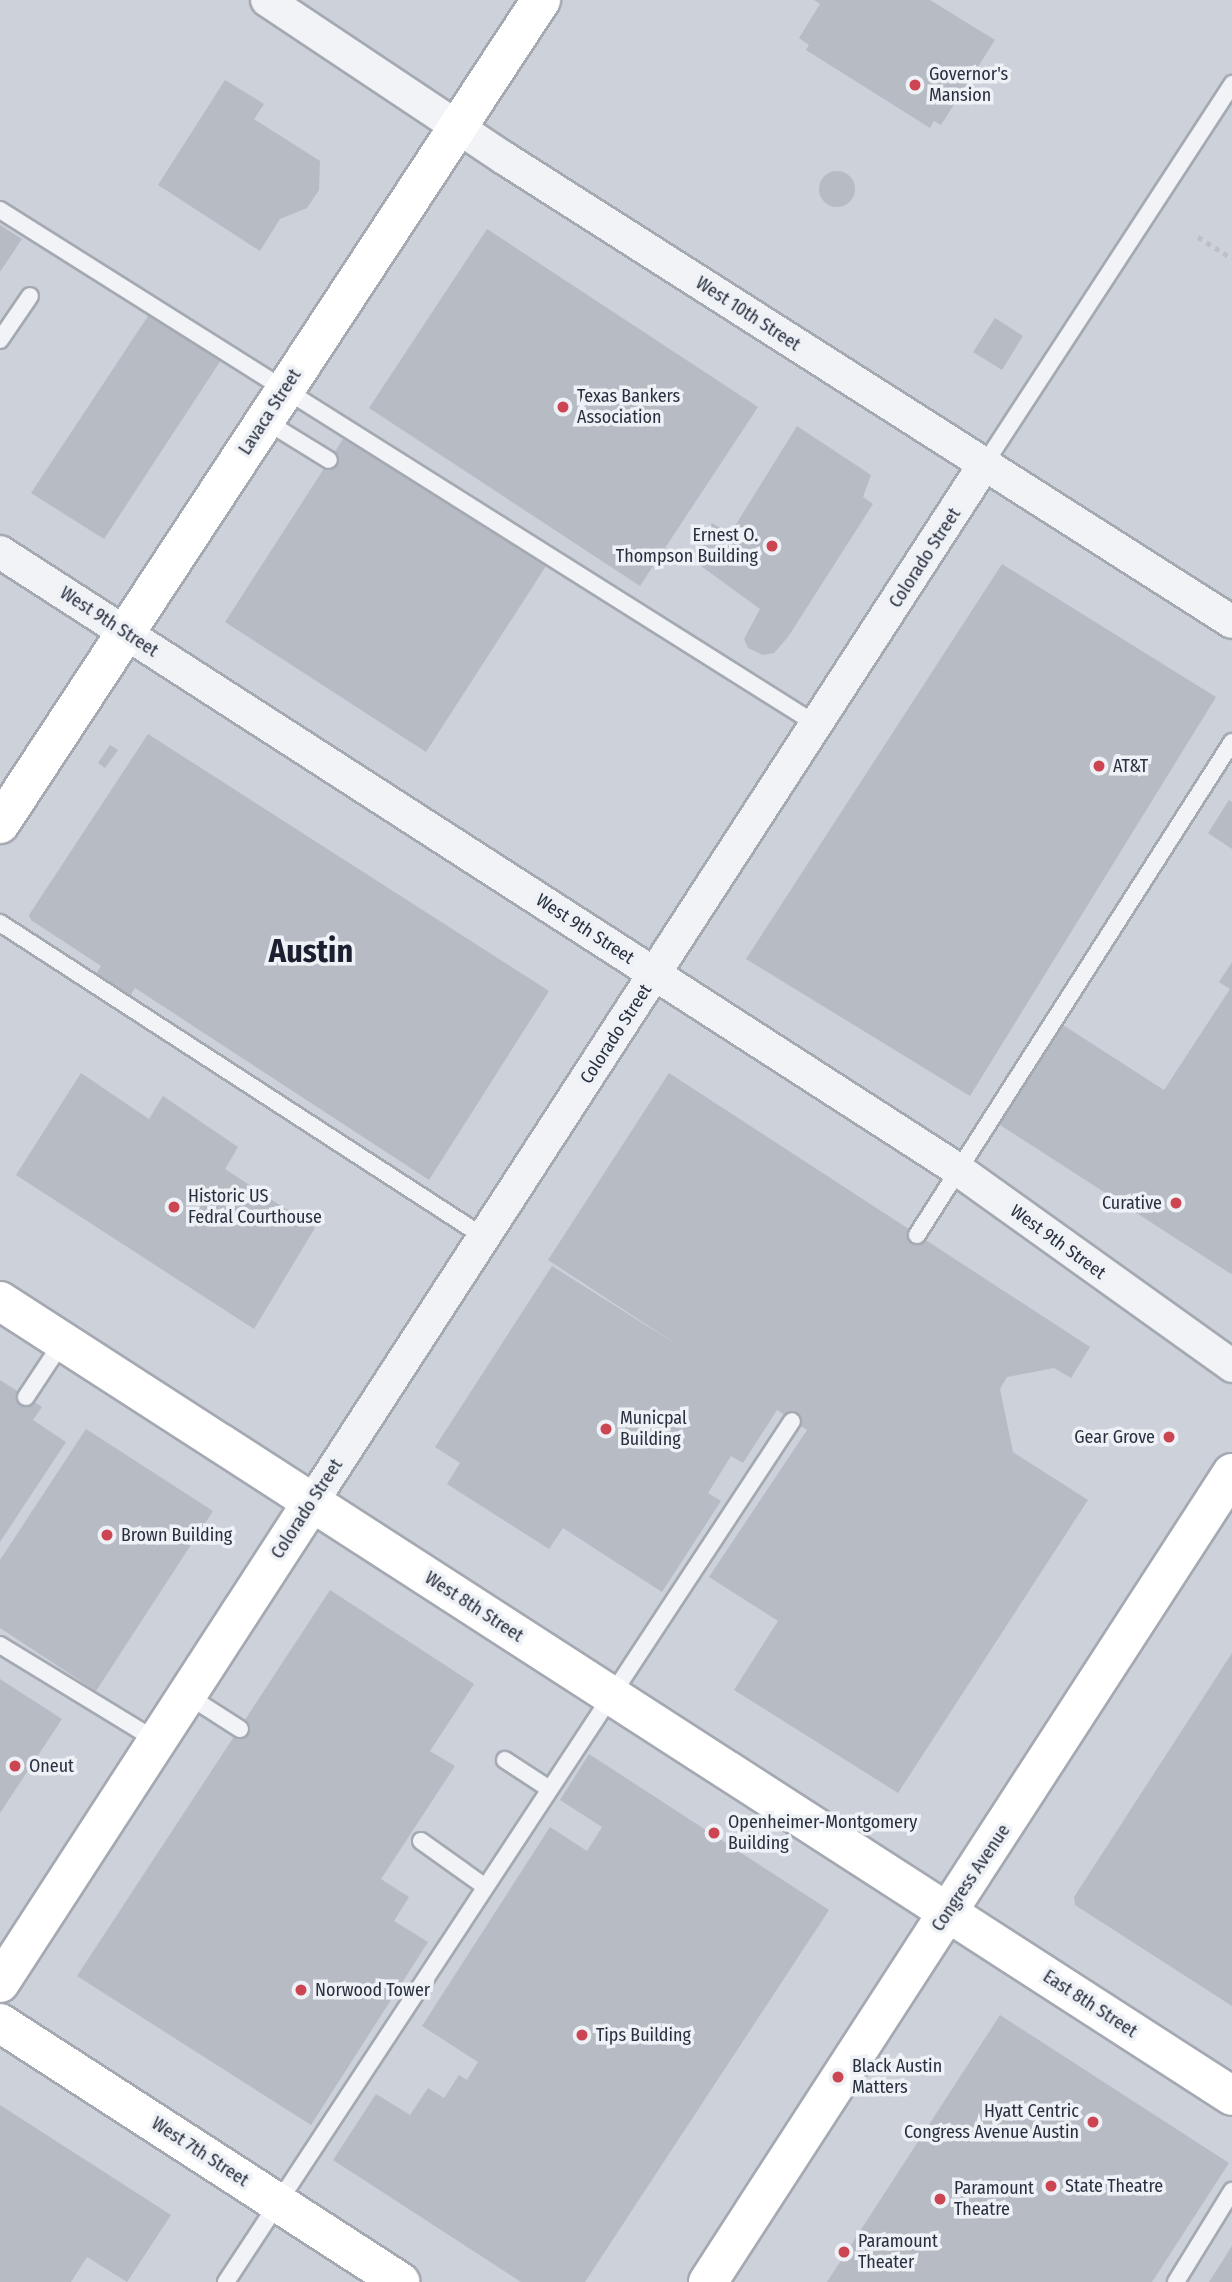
<!DOCTYPE html>
<html>
<head>
<meta charset="utf-8">
<style>
	body { margin:0 }
	#map { position:relative; width:1232px; height:2282px; overflow:hidden; background:#dfe2e8; font-family:"Fira Sans Condensed",sans-serif }
	div>[style] { position:absolute }
	.built>* { inset:0; background:#cdd1da }
	.building>* { inset:0; background:#b6bbc4 }
	.round { border-radius:50% }
	.path>* { height:4.5px; margin-top:-2.25px; transform-origin:0; background:repeating-linear-gradient(90deg,#bdc0c6 0 5px,transparent 0 10px) }
	.roads { filter:drop-shadow(2px 0 #a4a9b2) drop-shadow(-2px 0 #a4a9b2) drop-shadow(0 2px #a4a9b2) drop-shadow(0 -2px #a4a9b2) }
	.service>* { height:16px; margin:-8px; padding:0 8px; transform-origin:8px; border-radius:8px; background:#f1f3f6 }
	.minor>* { height:32px; margin:-16px; padding:0 16px; transform-origin:16px; border-radius:16px; background:#f1f3f6 }
	.secondary>* { height:38px; margin:-19px; padding:0 19px; transform-origin:19px; border-radius:19px; background:#fff }
	.primary>* { height:38px; margin:-19px; padding:0 19px; transform-origin:19px; border-radius:19px; background:#fff }
	.dots>* { width:19px; height:19px; translate:-50% -50%; box-sizing:border-box; border:4px solid #eef1f5; border-radius:50% }
	span { translate:-50% -50%; white-space:nowrap; text-align:center; line-height:1.15; -webkit-text-stroke:7px #eef1f5; paint-order:stroke }
	.poi-label { font-size:18px; color:#282f3f }
	.left { translate:0 -50%; text-align:left }
	.right { translate:-100% -50%; text-align:right }
	.street-label { font-size:18px; color:#282f3f }
	.town-label { font-size:32px; color:#1a202f; font-weight:700 }
</style>
</head>
<body>
<div id="map">
	<div class="built">
		<i style="clip-path:polygon(0 0,1232px 0,1232px 2282px,0 2282px)"></i>
	</div>
	<div class="building">
		<i style="clip-path:polygon(814px 0,930px 0,995px 40px,941px 125px,934px 121px,930px 128px,806px 50px,809px 45px,799px 38px,820px 4px)"></i>
		<i style="clip-path:polygon(225px 80px,264px 104px,254px 119px,320px 161px,319px 190px,307px 208px,280px 219px,260px 251px,158px 185px)"></i>
		<i class="round" style="left:819px;top:171px;width:36px;height:36px"></i>
		<i style="clip-path:polygon(0 225px,22px 239px,0 272px)"></i>
		<i style="clip-path:polygon(487px 229px,758px 407px,640px 586px,369px 408px)"></i>
		<i style="clip-path:polygon(154px 307px,225px 354px,104px 539px,31px 493px)"></i>
		<i style="clip-path:polygon(995px 318px,1023px 336px,1002px 370px,973px 352px)"></i>
		<i style="clip-path:polygon(797px 426px,871px 475px,863px 497px,873px 504px,788px 637px,774px 653px,763px 655px,748px 648px,744px 639px,760px 609px,690px 558px,712px 523px,730px 534px)"></i>
		<i style="clip-path:polygon(345px 436px,546px 566px,426px 752px,225px 622px)"></i>
		<i style="clip-path:polygon(1002px 564px,1216px 697px,970px 1096px,746px 959px)"></i>
		<i style="clip-path:polygon(148px 734px,549px 991px,429px 1180px,135px 988px,128px 999px,94px 977px,101px 966px,31px 920px,29px 915px)"></i>
		<i style="clip-path:polygon(110px 745px,118px 750px,105px 768px,98px 763px)"></i>
		<i style="clip-path:polygon(1229px 800px,1232px 802px,1232px 849px,1208px 833px)"></i>
		<i style="clip-path:polygon(1232px 962px,1232px 1272px,1231px 1274px,1000px 1125px,1063px 1025px,1164px 1090px,1230px 989px,1219px 982px)"></i>
		<i style="clip-path:polygon(81px 1073px,149px 1119px,163px 1096px,238px 1147px,225px 1169px,315px 1228px,254px 1329px,16px 1175px)"></i>
		<i style="clip-path:polygon(669px 1073px,1090px 1347px,1071px 1378px,1054px 1368px,1007px 1377px,1000px 1389px,1013px 1452px,1088px 1500px,898px 1793px,734px 1690px,778px 1621px,709px 1577px,807px 1430px,777px 1410px,743px 1463px,731px 1456px,708px 1493px,721px 1501px,662px 1592px,563px 1528px,549px 1549px,447px 1484px,460px 1463px,435px 1447px,552px 1266px,682px 1348px,548px 1260px)"></i>
		<i style="clip-path:polygon(0 1380px,42px 1407px,33px 1420px,66px 1442px,0 1542px)"></i>
		<i style="clip-path:polygon(86px 1429px,213px 1511px,96px 1691px,0 1628px,0 1560px)"></i>
		<i style="clip-path:polygon(330px 1590px,474px 1684px,430px 1751px,455px 1766px,381px 1879px,409px 1897px,394px 1921px,428px 1942px,311px 2125px,77px 1976px)"></i>
		<i style="clip-path:polygon(1232px 1653px,1232px 2006px,1075px 1905px,1074px 1897px)"></i>
		<i style="clip-path:polygon(0 1679px,62px 1719px,0 1813px)"></i>
		<i style="clip-path:polygon(589px 1754px,829px 1910px,585px 2282px,521px 2282px,333px 2160px,376px 2094px,410px 2115px,428px 2088px,444px 2098px,459px 2075px,467px 2080px,478px 2062px,422px 2026px,550px 1827px,587px 1851px,602px 1827px,560px 1800px)"></i>
		<i style="clip-path:polygon(1000px 2015px,1229px 2163px,1152px 2282px,827px 2282px)"></i>
		<i style="clip-path:polygon(0 2105px,171px 2215px,127px 2282px,87px 2257px,71px 2282px,0 2282px)"></i>
		<i style="clip-path:polygon(1232px 2246px,1232px 2282px,1209px 2282px)"></i>
	</div>
	<div class="path">
		<i style="left:1198px;top:237px;width:40px;rotate:32deg"></i>
	</div>
	<div class="roads">
		<div class="service">
			<i style="left:0;top:210px;width:964px;rotate:32.21deg"></i>
			<i style="left:0;top:340px;width:53px;rotate:-55.7deg"></i>
			<i style="left:264px;top:420px;width:76px;rotate:31.6deg"></i>
			<i style="left:984px;top:465px;width:455px;rotate:-56.9deg"></i>
			<i style="left:0;top:923px;width:577px;rotate:32.97deg"></i>
			<i style="left:917px;top:1235px;width:585px;rotate:-57.42deg"></i>
			<i style="left:26px;top:1397px;width:67px;rotate:-56.5deg"></i>
			<i style="left:0;top:1645px;width:184px;rotate:31.4deg"></i>
			<i style="left:187px;top:1695px;width:63px;rotate:32.7deg"></i>
			<i style="left:505px;top:1760px;width:51px;rotate:33.1deg"></i>
			<i style="left:421px;top:1841px;width:77px;rotate:35.5deg"></i>
			<i style="left:226px;top:2282px;width:1030px;rotate:-56.68deg"></i>
			<i style="left:1176px;top:2282px;width:107px;rotate:-58.4deg"></i>
		</div>
		<div class="minor">
			<i style="left:267px;top:0;width:285px;rotate:33.7deg"></i>
			<i style="left:504px;top:158px;width:863px;rotate:32.51deg"></i>
			<i style="left:0;top:552px;width:1142px;rotate:32.81deg"></i>
			<i style="left:960px;top:1171px;width:335px;rotate:35.6deg"></i>
			<i style="left:312px;top:1502px;width:1236px;rotate:-57.06deg"></i>
		</div>
		<div class="secondary">
			<i style="left:0;top:1301px;width:1466px;rotate:32.83deg"></i>
			<i style="left:0;top:1983px;width:573px;rotate:-57.03deg"></i>
			<i style="left:0;top:2023px;width:477px;rotate:32.9deg"></i>
		</div>
		<div class="primary">
			<i style="left:0;top:824px;width:986px;rotate:-56.71deg"></i>
			<i style="left:708px;top:2282px;width:964px;rotate:-57.07deg"></i>
		</div>
	</div>
	<div class="dots">
		<i style="left:915px;top:85px;background:#cc4552"></i>
		<i style="left:563px;top:407px;background:#cc4552"></i>
		<i style="left:772px;top:546px;background:#cc4552"></i>
		<i style="left:1099px;top:766px;background:#cc4552"></i>
		<i style="left:1176px;top:1203px;background:#cc4552"></i>
		<i style="left:174px;top:1207px;background:#cc4552"></i>
		<i style="left:606px;top:1429px;background:#cc4552"></i>
		<i style="left:1169px;top:1437px;background:#cc4552"></i>
		<i style="left:107px;top:1535px;background:#cc4552"></i>
		<i style="left:15px;top:1766px;background:#cc4552"></i>
		<i style="left:714px;top:1833px;background:#cc4552"></i>
		<i style="left:301px;top:1990px;background:#cc4552"></i>
		<i style="left:582px;top:2035px;background:#cc4552"></i>
		<i style="left:838px;top:2077px;background:#cc4552"></i>
		<i style="left:1093px;top:2122px;background:#cc4552"></i>
		<i style="left:1051px;top:2186px;background:#cc4552"></i>
		<i style="left:940px;top:2199px;background:#cc4552"></i>
		<i style="left:844px;top:2252px;background:#cc4552"></i>
	</div>
	<div class="poi-label">
		<span class="left" style="left:929px;top:85px">Governor's<br>Mansion</span>
		<span class="left" style="left:577px;top:407px">Texas Bankers<br>Association</span>
		<span class="right" style="left:758px;top:546px">Ernest O.<br>Thompson Building</span>
		<span class="left" style="left:1113px;top:766px">AT&amp;T</span>
		<span class="left" style="left:188px;top:1207px">Historic US<br>Fedral Courthouse</span>
		<span class="right" style="left:1162px;top:1203px">Curative</span>
		<span class="left" style="left:620px;top:1429px">Municpal<br>Building</span>
		<span class="right" style="left:1155px;top:1437px">Gear Grove</span>
		<span class="left" style="left:121px;top:1535px">Brown Building</span>
		<span class="left" style="left:29px;top:1766px">Oneut</span>
		<span class="left" style="left:728px;top:1833px">Openheimer-Montgomery<br>Building</span>
		<span class="left" style="left:315px;top:1990px">Norwood Tower</span>
		<span class="left" style="left:596px;top:2035px">Tips Building</span>
		<span class="left" style="left:852px;top:2077px">Black Austin<br>Matters</span>
		<span class="right" style="left:1079px;top:2122px">Hyatt Centric<br>Congress Avenue Austin</span>
		<span class="left" style="left:1065px;top:2186px">State Theatre</span>
		<span class="left" style="left:954px;top:2199px">Paramount<br>Theatre</span>
		<span class="left" style="left:858px;top:2252px">Paramount<br>Theater</span>
	</div>
	<div class="street-label">
		<span style="left:748px;top:314px;rotate:33deg">West 10th Street</span>
		<span style="left:270px;top:412px;rotate:-57deg">Lavaca Street</span>
		<span style="left:925px;top:558px;rotate:-57deg">Colorado Street</span>
		<span style="left:109px;top:622px;rotate:33deg">West 9th Street</span>
		<span style="left:585px;top:929px;rotate:33deg">West 9th Street</span>
		<span style="left:616px;top:1034px;rotate:-57deg">Colorado Street</span>
		<span style="left:1058px;top:1242px;rotate:36deg">West 9th Street</span>
		<span style="left:307px;top:1509px;rotate:-57deg">Colorado Street</span>
		<span style="left:474px;top:1607px;rotate:33deg">West 8th Street</span>
		<span style="left:971px;top:1878px;rotate:-56deg">Congress Avenue</span>
		<span style="left:1090px;top:2004px;rotate:33deg">East 8th Street</span>
		<span style="left:200px;top:2152px;rotate:33deg">West 7th Street</span>
	</div>
	<div class="town-label">
		<span style="left:311px;top:951px">Austin</span>
	</div>
</div>
</body>
</html>
